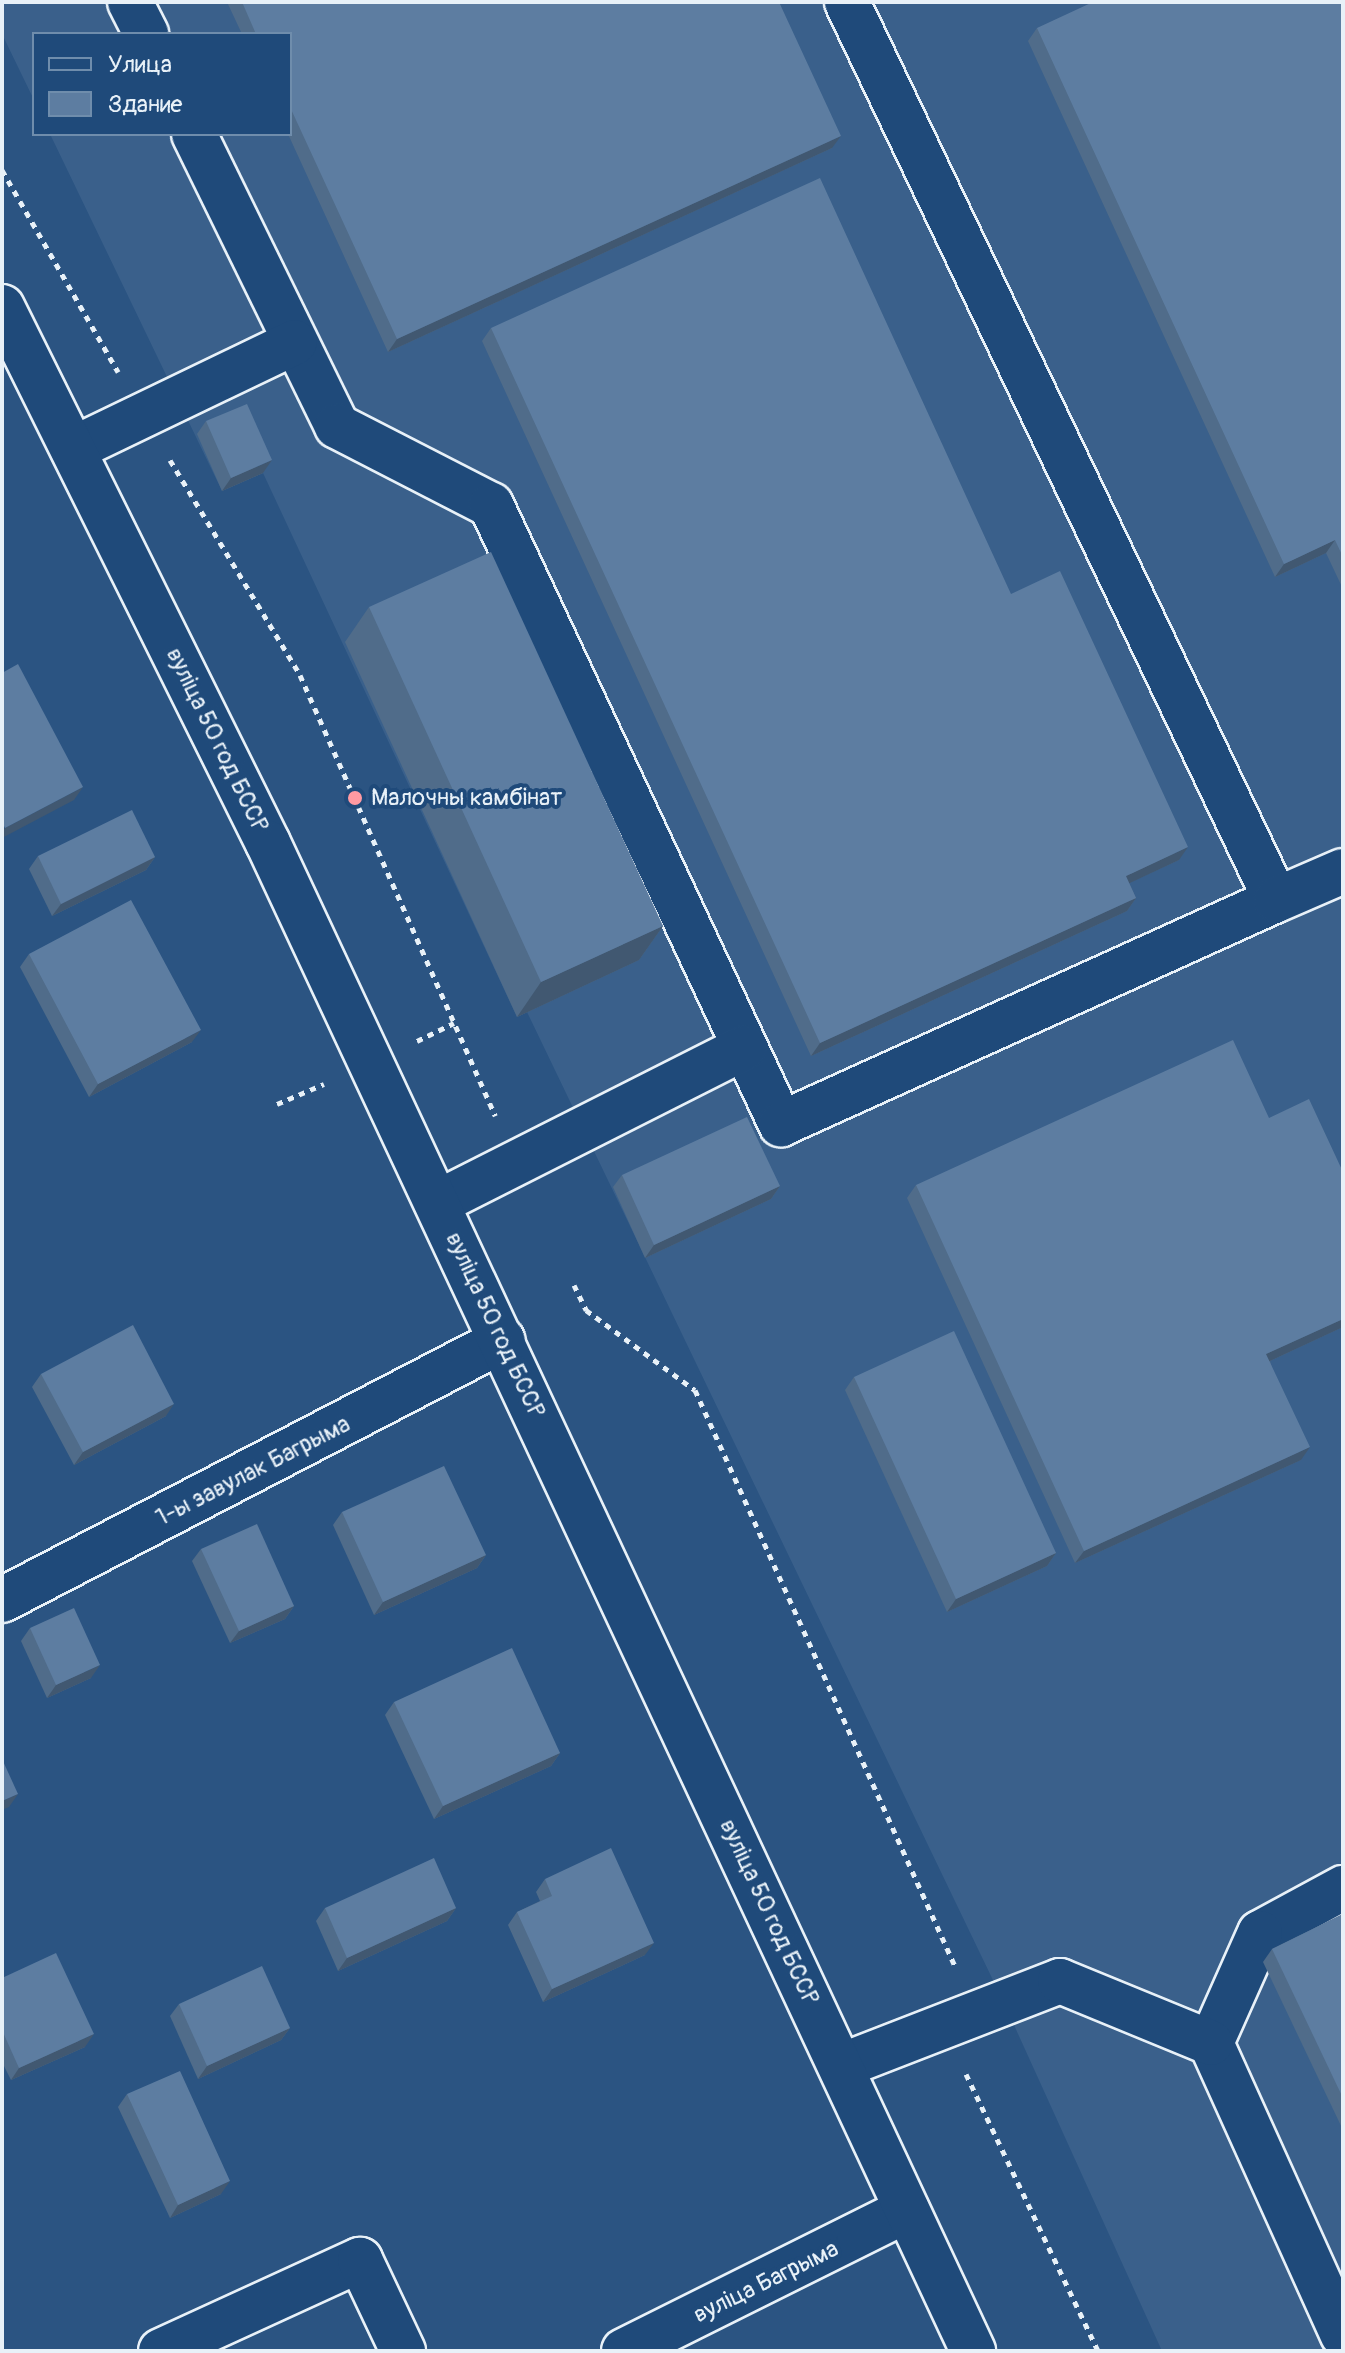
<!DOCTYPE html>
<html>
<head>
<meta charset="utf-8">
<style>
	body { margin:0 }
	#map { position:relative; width:1345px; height:2353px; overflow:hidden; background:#2b5482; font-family:Pangolin,sans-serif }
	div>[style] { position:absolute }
	.built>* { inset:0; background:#3a608b }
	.path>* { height:5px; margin-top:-2.5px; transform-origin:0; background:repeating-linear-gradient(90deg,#e8f1f8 0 6px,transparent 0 12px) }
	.roads { filter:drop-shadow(2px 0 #e8f1f8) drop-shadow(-2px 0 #e8f1f8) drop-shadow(0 2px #e8f1f8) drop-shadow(0 -2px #e8f1f8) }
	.minor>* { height:44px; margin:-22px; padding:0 22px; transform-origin:22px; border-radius:22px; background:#1f4a7a }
	.major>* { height:44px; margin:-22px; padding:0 22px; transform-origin:22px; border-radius:22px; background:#1f4a7a }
	.wall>* { inset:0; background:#506c8a }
	.shaded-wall>* { inset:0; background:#415871 }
	.building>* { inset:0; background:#5d7da1 }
	.dots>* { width:22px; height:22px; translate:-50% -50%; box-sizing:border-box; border:4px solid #1f4a7a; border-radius:50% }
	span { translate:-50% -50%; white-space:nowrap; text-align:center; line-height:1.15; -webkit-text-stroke:8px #1f4a7a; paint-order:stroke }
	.street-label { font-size:24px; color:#e8f1f8 }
	.poi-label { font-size:24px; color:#e8f1f8 }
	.left { translate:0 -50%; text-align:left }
	.frame { position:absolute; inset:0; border:4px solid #e8f1f8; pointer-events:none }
	.legend { position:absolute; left:32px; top:32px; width:260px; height:104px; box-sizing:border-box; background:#1f4a7a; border:2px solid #6f8dac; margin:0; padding:10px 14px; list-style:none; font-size:24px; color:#e8f1f8 }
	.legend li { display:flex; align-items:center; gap:16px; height:40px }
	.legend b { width:40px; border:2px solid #6f8dac }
</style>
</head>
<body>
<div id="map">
	<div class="built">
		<i style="clip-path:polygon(2px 2px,1343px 2px,1343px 2351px,1162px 2351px,1004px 2003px,527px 1012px,517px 1017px,263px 473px,222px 491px,50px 134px,290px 134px,290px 34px,34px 34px,34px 100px,2px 34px)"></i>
	</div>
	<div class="path">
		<i style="left:2px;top:170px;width:233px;rotate:60.1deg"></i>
		<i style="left:170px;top:460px;width:251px;rotate:58.8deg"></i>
		<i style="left:300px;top:675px;width:482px;rotate:66.1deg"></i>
		<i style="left:417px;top:1041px;width:41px;rotate:-25.9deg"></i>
		<i style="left:277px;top:1104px;width:51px;rotate:-23.1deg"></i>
		<i style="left:574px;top:1285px;width:28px;rotate:64deg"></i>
		<i style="left:586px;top:1310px;width:135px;rotate:36.3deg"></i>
		<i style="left:695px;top:1390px;width:632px;rotate:65.71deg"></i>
		<i style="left:966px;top:2074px;width:307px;rotate:64.5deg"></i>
	</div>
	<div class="roads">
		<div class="minor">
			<i style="left:130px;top:2px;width:36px;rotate:63deg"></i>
			<i style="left:194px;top:134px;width:325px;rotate:63.9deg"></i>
			<i style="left:337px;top:426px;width:173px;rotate:27.2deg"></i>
			<i style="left:491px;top:505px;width:684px;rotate:64.9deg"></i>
			<i style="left:781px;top:1124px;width:543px;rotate:-24.35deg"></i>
			<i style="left:1276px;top:900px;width:995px;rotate:-115.54deg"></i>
			<i style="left:73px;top:449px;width:246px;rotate:-25.7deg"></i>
			<i style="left:1276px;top:900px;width:73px;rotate:-23.4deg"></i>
			<i style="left:437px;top:1203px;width:344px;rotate:-26.8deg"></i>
			<i style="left:2px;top:1600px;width:564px;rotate:-27.43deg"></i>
			<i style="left:1343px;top:1888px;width:94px;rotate:151.5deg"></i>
			<i style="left:1260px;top:1933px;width:120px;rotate:114deg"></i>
			<i style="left:1211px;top:2043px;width:320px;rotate:65.7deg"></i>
			<i style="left:841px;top:2066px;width:235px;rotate:-21.2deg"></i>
			<i style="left:1060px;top:1981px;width:163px;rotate:22.3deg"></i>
			<i style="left:161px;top:2351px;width:219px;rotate:-24.6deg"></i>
			<i style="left:360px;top:2260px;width:101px;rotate:64.7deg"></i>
			<i style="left:624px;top:2351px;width:316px;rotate:-26.5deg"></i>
		</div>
		<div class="major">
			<i style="left:2px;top:307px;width:598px;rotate:63.61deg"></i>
			<i style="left:268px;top:843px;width:1665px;rotate:64.94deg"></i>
		</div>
	</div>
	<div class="wall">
		<i style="clip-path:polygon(227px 2px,779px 2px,832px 148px,388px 352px,288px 134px,290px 134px,290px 34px,242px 34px)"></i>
		<i style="clip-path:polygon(1343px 2px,1343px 589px,1326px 553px,1275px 577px,1028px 41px,1037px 28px)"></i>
		<i style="clip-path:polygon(491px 328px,1011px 594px,1179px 860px,1129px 883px,1136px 898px,1127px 911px,811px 1056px,482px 341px)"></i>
		<i style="clip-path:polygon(206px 421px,263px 473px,222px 491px,197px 434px)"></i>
		<i style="clip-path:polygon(369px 607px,663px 926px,639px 960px,517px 1017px,345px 642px)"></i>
		<i style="clip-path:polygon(38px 856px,155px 857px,146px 870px,52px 916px,29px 869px)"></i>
		<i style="clip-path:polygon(29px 954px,192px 1042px,89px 1097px,20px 967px)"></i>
		<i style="clip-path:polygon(1269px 1118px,1343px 1172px,1343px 1327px,1270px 1361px,1301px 1460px,1075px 1563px,907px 1198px,916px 1185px)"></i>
		<i style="clip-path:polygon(622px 1175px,780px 1186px,771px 1199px,645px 1258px,613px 1187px)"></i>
		<i style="clip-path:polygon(41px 1374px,166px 1416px,74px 1465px,32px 1387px)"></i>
		<i style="clip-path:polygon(854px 1377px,1056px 1553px,1047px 1566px,947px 1612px,845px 1390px)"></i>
		<i style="clip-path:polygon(342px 1512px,486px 1555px,477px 1568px,374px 1615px,333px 1525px)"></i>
		<i style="clip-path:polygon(201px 1549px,294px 1606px,285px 1619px,230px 1643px,192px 1561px)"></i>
		<i style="clip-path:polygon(30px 1628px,91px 1678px,47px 1698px,21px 1641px)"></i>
		<i style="clip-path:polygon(394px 1702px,560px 1753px,551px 1766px,434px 1819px,385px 1715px)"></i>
		<i style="clip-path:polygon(545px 1879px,645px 1955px,543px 2002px,508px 1925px,517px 1912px,540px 1901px,536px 1892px)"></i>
		<i style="clip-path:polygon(325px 1908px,456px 1908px,447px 1921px,338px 1971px,316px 1921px)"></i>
		<i style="clip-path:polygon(1343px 1914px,1343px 2130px,1263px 1962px,1272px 1949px)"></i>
		<i style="clip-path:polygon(2px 1978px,85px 2047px,11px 2080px,2px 2062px)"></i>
		<i style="clip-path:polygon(179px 2004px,290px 2028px,281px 2040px,198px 2079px,170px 2016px)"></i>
		<i style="clip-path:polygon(127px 2094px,221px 2194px,170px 2218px,118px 2107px)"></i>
	</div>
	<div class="shaded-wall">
		<i style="clip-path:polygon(841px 136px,832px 148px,388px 352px,397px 339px)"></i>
		<i style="clip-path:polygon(272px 460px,263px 473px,222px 491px,231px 478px)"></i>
		<i style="clip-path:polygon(1335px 540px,1326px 553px,1275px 577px,1284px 564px)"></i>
		<i style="clip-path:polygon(83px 787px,74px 800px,2px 838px,2px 833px,5px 828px)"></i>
		<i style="clip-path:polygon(1188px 847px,1179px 860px,1117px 889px,1126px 876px)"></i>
		<i style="clip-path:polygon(155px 857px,146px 870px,52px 916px,61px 904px)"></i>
		<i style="clip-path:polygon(1136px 898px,1127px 911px,811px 1056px,820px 1043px)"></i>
		<i style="clip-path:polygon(663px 926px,639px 960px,517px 1017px,541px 982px)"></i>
		<i style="clip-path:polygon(201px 1030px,192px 1042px,89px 1097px,98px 1084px)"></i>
		<i style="clip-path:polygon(780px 1186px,771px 1199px,645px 1258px,654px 1245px)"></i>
		<i style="clip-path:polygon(1343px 1319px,1343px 1327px,1257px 1367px,1266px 1354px)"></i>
		<i style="clip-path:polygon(174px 1404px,166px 1416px,74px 1465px,83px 1452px)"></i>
		<i style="clip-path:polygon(1310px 1447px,1301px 1460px,1075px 1563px,1084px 1551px)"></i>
		<i style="clip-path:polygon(1056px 1553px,1047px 1566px,947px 1612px,956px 1599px)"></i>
		<i style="clip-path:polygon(486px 1555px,477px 1568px,374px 1615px,383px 1602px)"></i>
		<i style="clip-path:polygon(294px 1606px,285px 1619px,230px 1643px,239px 1631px)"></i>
		<i style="clip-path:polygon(100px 1665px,91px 1678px,47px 1698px,56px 1685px)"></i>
		<i style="clip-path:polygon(560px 1753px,551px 1766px,434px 1819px,443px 1806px)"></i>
		<i style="clip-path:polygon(18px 1794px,9px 1807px,2px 1810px,2px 1801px)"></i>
		<i style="clip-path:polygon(456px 1908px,447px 1921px,338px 1971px,347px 1958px)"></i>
		<i style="clip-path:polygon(654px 1943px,645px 1955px,543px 2002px,552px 1989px)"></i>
		<i style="clip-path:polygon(290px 2028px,281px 2040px,198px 2079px,207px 2066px)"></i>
		<i style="clip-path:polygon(94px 2034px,85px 2047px,11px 2080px,19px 2068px)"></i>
		<i style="clip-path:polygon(230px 2181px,221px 2194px,170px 2218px,178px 2205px)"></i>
	</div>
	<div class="building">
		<i style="clip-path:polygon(242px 2px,779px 2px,841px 136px,397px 339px,290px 107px,290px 34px,256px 34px)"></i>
		<i style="clip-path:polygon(1093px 2px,1343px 2px,1343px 557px,1335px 540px,1284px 564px,1037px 28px)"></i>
		<i style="clip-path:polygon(820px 178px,1011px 594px,1060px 571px,1188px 847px,1126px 876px,1136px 898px,820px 1043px,491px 328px)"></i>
		<i style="clip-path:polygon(247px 404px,272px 460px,231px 478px,206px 421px)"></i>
		<i style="clip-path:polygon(491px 552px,663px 926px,541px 982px,369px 607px)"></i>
		<i style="clip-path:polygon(18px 664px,83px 787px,5px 828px,2px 822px,2px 673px)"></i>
		<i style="clip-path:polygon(132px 810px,155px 857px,61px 904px,38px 856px)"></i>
		<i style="clip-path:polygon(131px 900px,201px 1030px,98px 1084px,29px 954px)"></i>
		<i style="clip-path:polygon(1233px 1040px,1269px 1118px,1309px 1099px,1343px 1172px,1343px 1319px,1266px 1354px,1310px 1447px,1084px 1551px,916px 1185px)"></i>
		<i style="clip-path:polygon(747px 1117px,780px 1186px,654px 1245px,622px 1175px)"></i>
		<i style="clip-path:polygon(133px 1325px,174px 1404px,83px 1452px,41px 1374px)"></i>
		<i style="clip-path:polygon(954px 1331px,1056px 1553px,956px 1599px,854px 1377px)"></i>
		<i style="clip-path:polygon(444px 1466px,486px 1555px,383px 1602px,342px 1512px)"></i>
		<i style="clip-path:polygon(257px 1524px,294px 1606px,239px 1631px,201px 1549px)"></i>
		<i style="clip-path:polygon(74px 1608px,100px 1665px,56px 1685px,30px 1628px)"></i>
		<i style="clip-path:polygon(512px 1648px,560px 1753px,443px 1806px,394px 1702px)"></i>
		<i style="clip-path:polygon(2px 1759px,18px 1794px,2px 1801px)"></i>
		<i style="clip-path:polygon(611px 1848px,654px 1943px,552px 1989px,517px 1912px,552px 1896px,545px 1879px)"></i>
		<i style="clip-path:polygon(434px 1858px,456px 1908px,347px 1958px,325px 1908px)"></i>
		<i style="clip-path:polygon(1343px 1914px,1343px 2098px,1272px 1949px)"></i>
		<i style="clip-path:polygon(56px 1953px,94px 2034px,19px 2068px,2px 2030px,2px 1978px)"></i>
		<i style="clip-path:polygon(262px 1966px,290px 2028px,207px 2066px,179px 2004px)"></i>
		<i style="clip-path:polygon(180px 2071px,230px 2181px,178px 2205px,127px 2094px)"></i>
	</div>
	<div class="dots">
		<i style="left:355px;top:798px;background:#ff9aa2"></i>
	</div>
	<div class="street-label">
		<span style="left:217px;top:740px;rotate:64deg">вуліца 50 год БССР</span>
		<span style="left:495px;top:1325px;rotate:65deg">вуліца 50 год БССР</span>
		<span style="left:253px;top:1471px;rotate:-27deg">1-ы завулак Багрыма</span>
		<span style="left:769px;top:1912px;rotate:65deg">вуліца 50 год БССР</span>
		<span style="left:766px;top:2282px;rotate:-26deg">вуліца Багрыма</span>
	</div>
	<div class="poi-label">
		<span class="left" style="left:371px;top:798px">Малочны камбінат</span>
	</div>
	<div class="frame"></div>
	<ul class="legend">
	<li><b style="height:10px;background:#1f4a7a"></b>Улица</li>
	<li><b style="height:22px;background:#5d7da1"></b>Здание</li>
	</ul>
</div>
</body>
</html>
